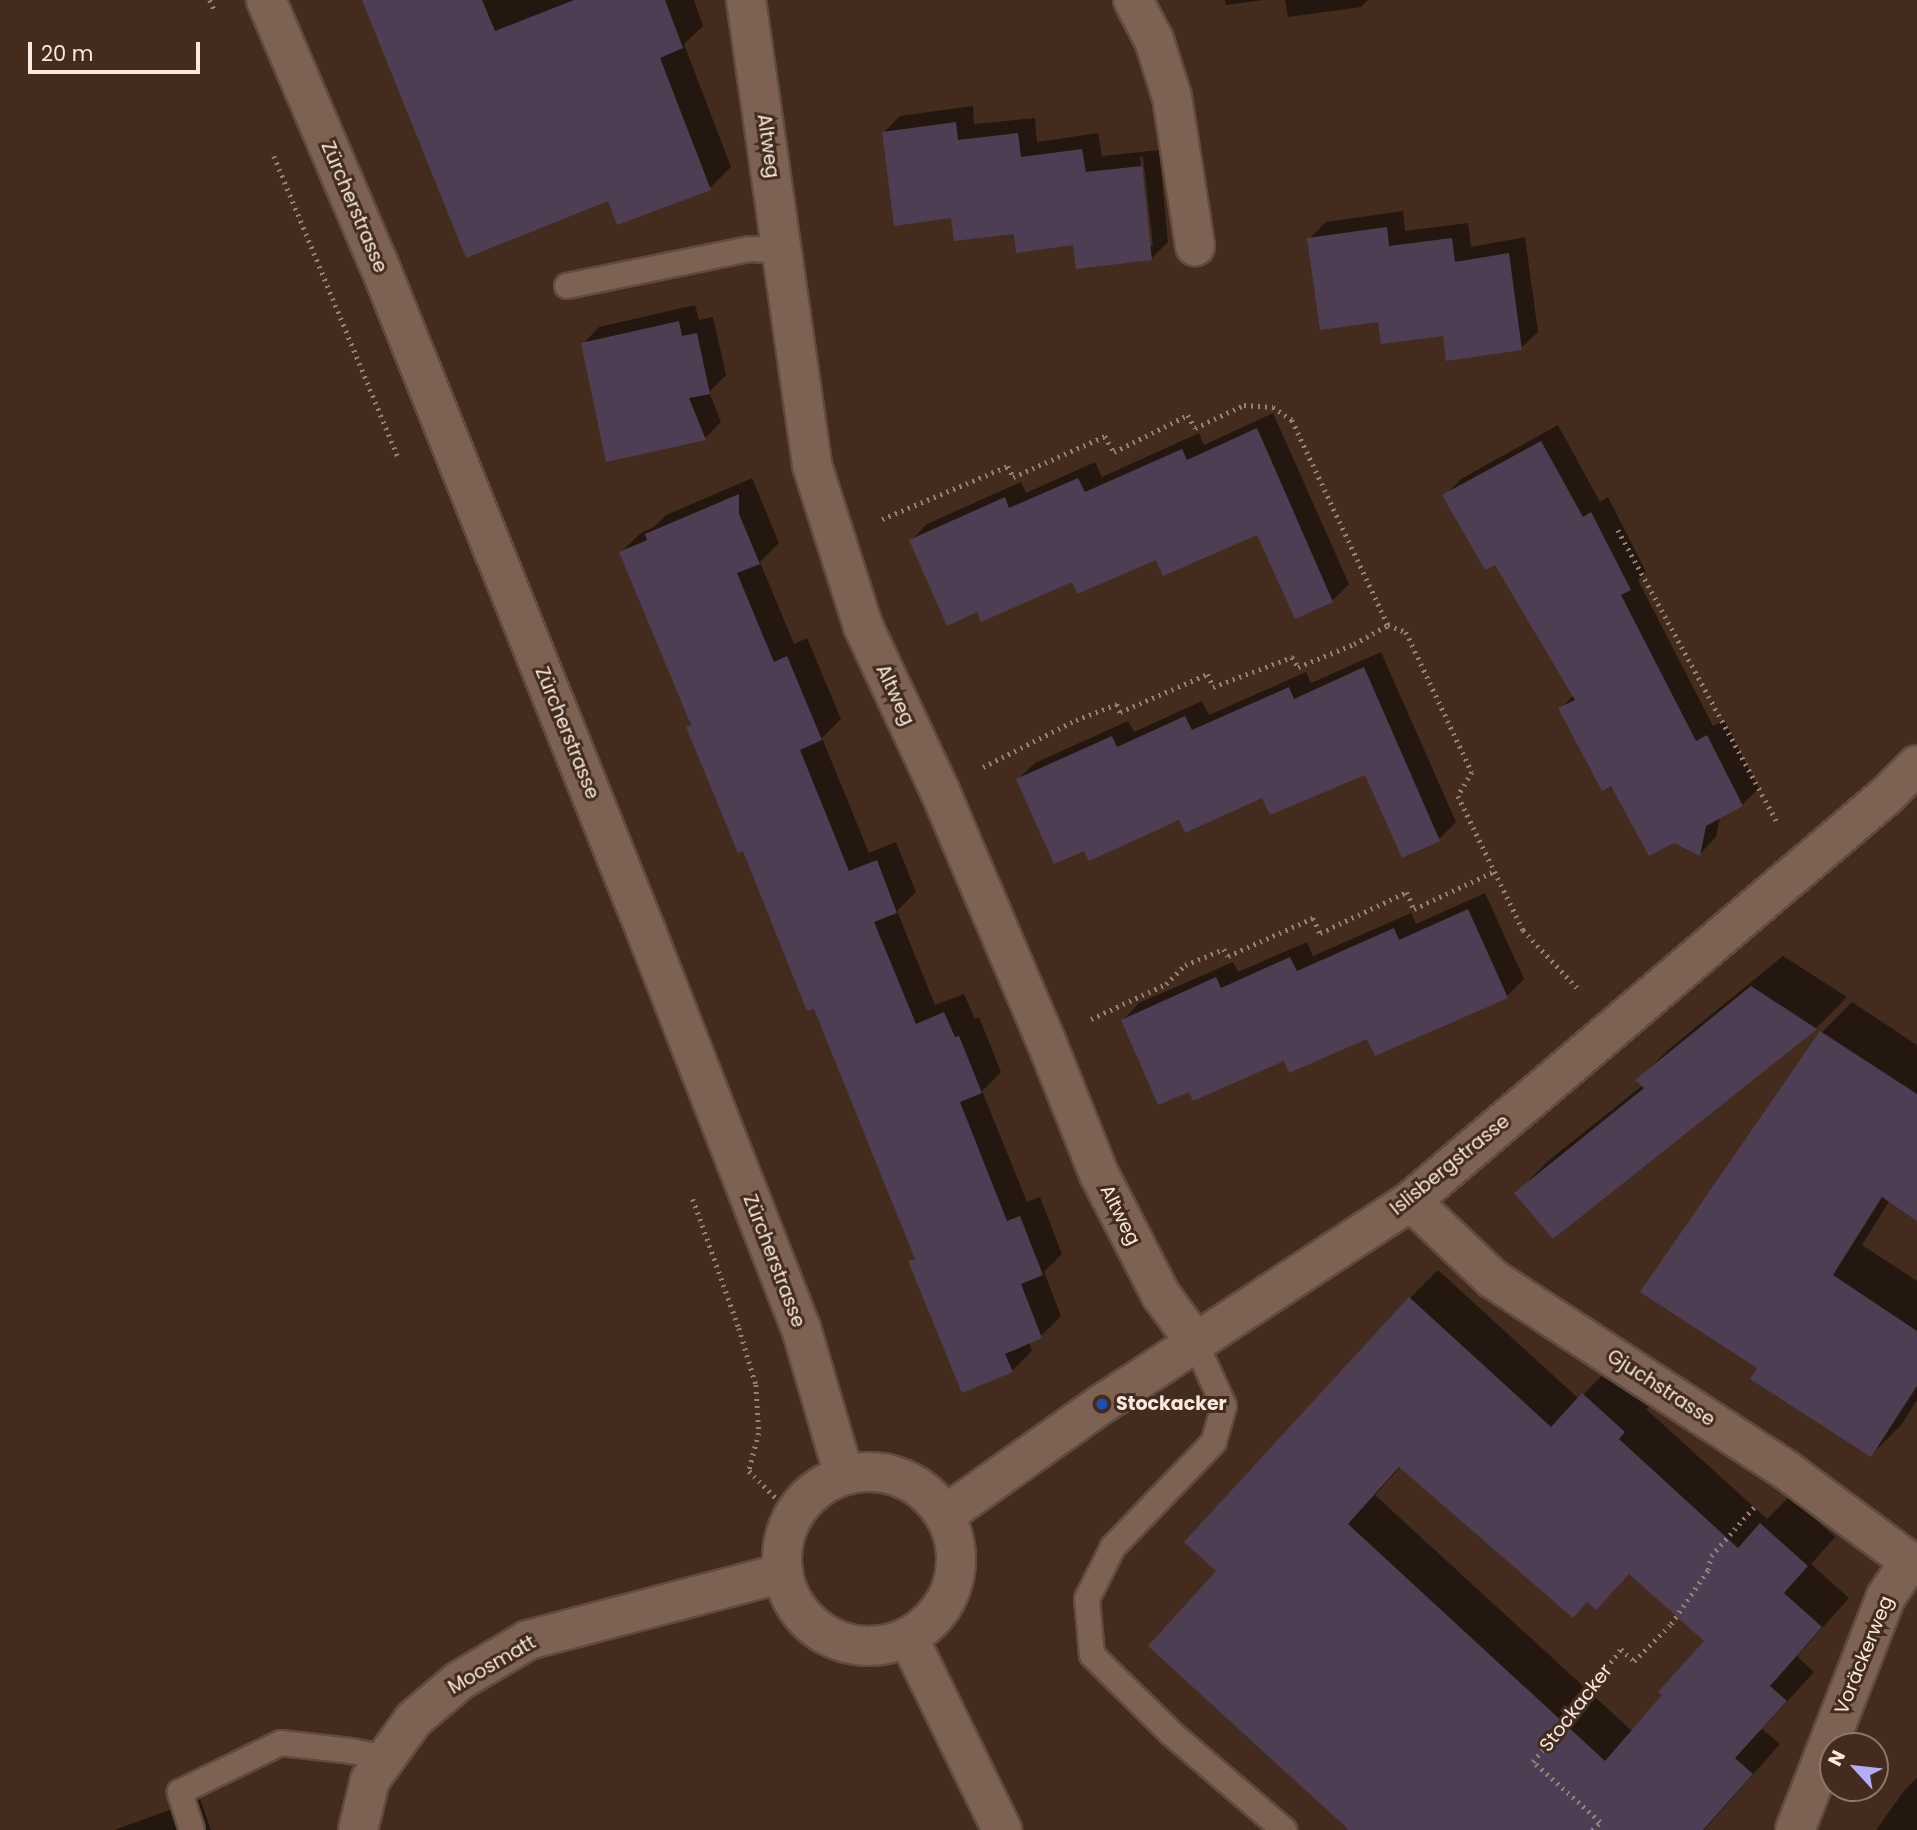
<!DOCTYPE html>
<html>
<head>
<meta charset="utf-8">
<style>
	body { margin:0 }
	#map { position:relative; width:1917px; height:1830px; overflow:hidden; background:#432c1e; font-family:Poppins,sans-serif }
	div>[style] { position:absolute }
	.shadow>* { inset:0; background:#0007 }
	.building>* { inset:0; background:#4e3e54 }
	.path>* { height:4.5px; margin-top:-2.25px; transform-origin:0; background:repeating-linear-gradient(90deg,#958175 0 2px,transparent 0 7px) }
	.roads { filter:drop-shadow(2px 0 #5f4b3f) drop-shadow(-2px 0 #5f4b3f) drop-shadow(0 2px #5f4b3f) drop-shadow(0 -2px #5f4b3f) }
	.lane>* { height:24px; margin:-12px; padding:0 12px; transform-origin:12px; border-radius:12px; background:#7d6253 }
	.street>* { height:38px; margin:-19px; padding:0 19px; transform-origin:19px; border-radius:19px; background:#7d6253 }
	.secondary>* { height:38px; margin:-19px; padding:0 19px; transform-origin:19px; border-radius:19px; background:#7d6253 }
	.secondary>.ring { margin:-19px; padding:0; box-sizing:content-box; background:none; border:38px solid #7d6253; border-radius:50% }
	.dots>* { width:19px; height:19px; translate:-50% -50%; box-sizing:border-box; border:4px solid #432c1e; border-radius:50% }
	span { translate:-50% -50%; white-space:nowrap; text-align:center; line-height:1.15; -webkit-text-stroke:6px #432c1e; paint-order:stroke }
	.street-label { font-size:19px; color:#f9e9e0 }
	.poi-label { font-size:19px; color:#f9e9e0; font-weight:700 }
	.left { translate:0 -50%; text-align:left }
	.north { position:absolute; left:1819px; top:1732px; width:70px; height:70px; box-sizing:border-box; background:#432c1e; border:2px solid #8c786c; border-radius:50%; rotate:297deg; font-size:19px; font-weight:700; line-height:28px; text-align:center; color:#f9e9e0 }
	.north::after { content:''; display:block; margin:auto; width:24px; height:32px; background:#b5acf8; clip-path:polygon(50% 0,100% 100%,50% 72%,0 100%) }
	.scale { position:absolute; left:28px; top:42px; width:172px; height:32px; box-sizing:border-box; border:4px solid #f9e9e0; border-top:0; padding-left:9px; font-size:21px; line-height:24px; white-space:nowrap; color:#f9e9e0; -webkit-text-stroke:5px #432c1e; paint-order:stroke }
</style>
</head>
<body>
<div id="map">
	<div class="shadow">
		<i style="clip-path:polygon(365px 0,694px 0,703px 26px,684px 44px,731px 167px,710px 188px,609px 199px)"></i>
		<i style="clip-path:polygon(1225px 0,1263px 0,1226px 5px)"></i>
		<i style="clip-path:polygon(1285px 0,1368px 0,1361px 7px,1288px 17px)"></i>
		<i style="clip-path:polygon(evenodd,973px 106px,974px 124px,1035px 118px,1037px 142px,1098px 133px,1102px 156px,1159px 150px,1168px 242px,1152px 258px,1016px 232px,953px 216px,884px 132px,900px 116px,973px 106px,1140px 157px,1143px 157px,1153px 246px,1149px 246px,1140px 157px)"></i>
		<i style="clip-path:polygon(1403px 211px,1405px 231px,1468px 223px,1471px 247px,1525px 237px,1538px 332px,1521px 348px,1380px 320px,1309px 239px,1326px 222px)"></i>
		<i style="clip-path:polygon(695px 305px,699px 320px,713px 317px,726px 375px,709px 392px,721px 422px,705px 438px,583px 344px,599px 327px)"></i>
		<i style="clip-path:polygon(1273px 413px,1349px 584px,1332px 601px,1258px 533px,1073px 580px,978px 610px,911px 541px,927px 524px,1021px 482px,1026px 493px,1095px 462px,1102px 477px,1199px 433px,1204px 445px)"></i>
		<i style="clip-path:polygon(1558px 425px,1600px 502px,1608px 497px,1646px 572px,1638px 580px,1713px 726px,1724px 720px,1759px 788px,1742px 805px,1720px 817px,1716px 837px,1700px 854px,1612px 783px,1560px 709px,1574px 695px,1496px 563px,1445px 496px,1461px 479px)"></i>
		<i style="clip-path:polygon(752px 478px,779px 543px,760px 562px,794px 644px,807px 638px,841px 719px,822px 738px,869px 853px,896px 842px,916px 892px,897px 911px,935px 1005px,964px 994px,975px 1019px,979px 1017px,1001px 1072px,982px 1091px,1027px 1202px,1040px 1197px,1062px 1254px,1044px 1272px,1061px 1316px,1041px 1336px,1029px 1342px,1032px 1351px,1012px 1371px,911px 1262px,916px 1257px,815px 1006px,688px 727px,692px 723px,621px 552px,641px 533px,654px 527px,666px 515px)"></i>
		<i style="clip-path:polygon(1381px 652px,1456px 822px,1439px 839px,1403px 855px,1366px 773px,1263px 795px,1085px 849px,1018px 779px,1035px 763px,1128px 721px,1134px 732px,1202px 701px,1209px 715px,1306px 672px,1311px 683px)"></i>
		<i style="clip-path:polygon(1485px 893px,1524px 979px,1507px 996px,1190px 1089px,1123px 1020px,1139px 1003px,1233px 962px,1238px 972px,1307px 942px,1313px 956px,1411px 913px,1416px 924px)"></i>
		<i style="clip-path:polygon(1783px 956px,1847px 997px,1816px 1028px,1553px 1237px,1517px 1193px,1548px 1161px,1643px 1085px,1638px 1080px,1669px 1049px)"></i>
		<i style="clip-path:polygon(1852px 1002px,1917px 1045px,1917px 1219px,1890px 1200px,1862px 1245px,1917px 1281px,1917px 1400px,1901px 1425px,1871px 1455px,1759px 1367px,1822px 1032px)"></i>
		<i style="clip-path:polygon(evenodd,1438px 1270px,1579px 1399px,1612px 1365px,1653px 1403px,1646px 1409px,1767px 1519px,1790px 1496px,1835px 1537px,1811px 1564px,1849px 1598px,1797px 1656px,1814px 1672px,1762px 1729px,1780px 1744px,1704px 1830px,1351px 1830px,1219px 1571px,1410px 1298px,1438px 1270px,1401px 1466px,1630px 1572px,1706px 1641px,1633px 1732px,1375px 1495px,1401px 1466px)"></i>
		<i style="clip-path:polygon(1917px 1778px,1917px 1830px,1876px 1830px,1904px 1791px)"></i>
		<i style="clip-path:polygon(200px 1799px,211px 1830px,114px 1830px)"></i>
	</div>
	<div class="building">
		<i style="clip-path:polygon(362px 0,482px 0,495px 31px,574px 0,665px 0,683px 48px,660px 58px,711px 190px,617px 225px,608px 201px,466px 258px)"></i>
		<i style="clip-path:polygon(956px 122px,958px 140px,1018px 133px,1021px 157px,1082px 149px,1086px 172px,1142px 166px,1152px 260px,1076px 269px,1073px 245px,1016px 253px,1014px 234px,954px 241px,951px 218px,894px 226px,882px 132px)"></i>
		<i style="clip-path:polygon(1387px 227px,1389px 246px,1452px 238px,1455px 262px,1509px 253px,1522px 350px,1446px 361px,1443px 336px,1381px 344px,1378px 322px,1320px 330px,1307px 238px)"></i>
		<i style="clip-path:polygon(679px 321px,682px 336px,697px 333px,710px 394px,689px 398px,706px 440px,606px 462px,581px 343px)"></i>
		<i style="clip-path:polygon(1257px 428px,1333px 602px,1295px 619px,1257px 535px,1163px 576px,1156px 560px,1077px 594px,1072px 582px,981px 622px,977px 612px,947px 626px,909px 540px,1005px 497px,1009px 508px,1078px 478px,1085px 492px,1182px 449px,1187px 460px)"></i>
		<i style="clip-path:polygon(1541px 441px,1583px 517px,1591px 512px,1631px 590px,1621px 595px,1696px 741px,1707px 735px,1743px 806px,1706px 826px,1700px 856px,1674px 843px,1649px 856px,1611px 786px,1602px 791px,1558px 708px,1575px 700px,1495px 565px,1485px 570px,1442px 495px)"></i>
		<i style="clip-path:polygon(739px 494px,739px 514px,760px 564px,737px 573px,774px 662px,787px 656px,822px 740px,800px 750px,849px 871px,877px 860px,897px 913px,874px 922px,916px 1024px,944px 1012px,955px 1037px,959px 1036px,982px 1093px,960px 1102px,1007px 1221px,1020px 1216px,1043px 1275px,1021px 1284px,1042px 1338px,1005px 1354px,1013px 1372px,962px 1393px,908px 1261px,915px 1259px,814px 1009px,807px 1011px,743px 851px,738px 853px,686px 727px,691px 725px,619px 552px,647px 540px,645px 534px)"></i>
		<i style="clip-path:polygon(1364px 667px,1440px 841px,1402px 858px,1365px 775px,1270px 815px,1262px 798px,1185px 833px,1179px 820px,1089px 861px,1084px 851px,1054px 864px,1016px 779px,1112px 736px,1117px 747px,1185px 716px,1192px 730px,1289px 687px,1294px 699px)"></i>
		<i style="clip-path:polygon(1468px 909px,1508px 998px,1375px 1056px,1367px 1039px,1289px 1073px,1284px 1061px,1193px 1101px,1189px 1092px,1158px 1105px,1121px 1020px,1216px 977px,1221px 988px,1290px 957px,1297px 971px,1394px 928px,1399px 940px)"></i>
		<i style="clip-path:polygon(1751px 986px,1817px 1029px,1553px 1239px,1514px 1193px,1644px 1088px,1635px 1080px)"></i>
		<i style="clip-path:polygon(1820px 1031px,1917px 1094px,1917px 1221px,1882px 1197px,1833px 1275px,1917px 1331px,1917px 1386px,1871px 1457px,1750px 1379px,1757px 1368px,1640px 1292px)"></i>
		<i style="clip-path:polygon(evenodd,1409px 1297px,1551px 1427px,1582px 1393px,1625px 1432px,1619px 1439px,1738px 1548px,1760px 1523px,1808px 1566px,1784px 1593px,1822px 1627px,1770px 1686px,1787px 1701px,1735px 1758px,1753px 1774px,1703px 1830px,1349px 1830px,1148px 1646px,1216px 1571px,1184px 1542px,1409px 1297px,1399px 1467px,1573px 1618px,1587px 1602px,1596px 1610px,1629px 1574px,1704px 1641px,1658px 1692px,1662px 1695px,1605px 1761px,1348px 1524px,1399px 1467px)"></i>
	</div>
	<div class="path">
		<i style="left:210px;top:0;width:13px;rotate:67deg"></i>
		<i style="left:274px;top:156px;width:328px;rotate:67.6deg"></i>
		<i style="left:882px;top:519px;width:137px;rotate:-22.8deg"></i>
		<i style="left:1008px;top:466px;width:12px;rotate:66deg"></i>
		<i style="left:1013px;top:477px;width:101px;rotate:-24deg"></i>
		<i style="left:1105px;top:436px;width:18px;rotate:61deg"></i>
		<i style="left:1114px;top:452px;width:83px;rotate:-26.6deg"></i>
		<i style="left:1188px;top:415px;width:15px;rotate:62deg"></i>
		<i style="left:1195px;top:428px;width:54px;rotate:-25.1deg"></i>
		<i style="left:1244px;top:405px;width:29px;rotate:4deg"></i>
		<i style="left:1273px;top:407px;width:23px;rotate:34deg"></i>
		<i style="left:1292px;top:420px;width:226px;rotate:64.9deg"></i>
		<i style="left:1388px;top:625px;width:19px;rotate:21deg"></i>
		<i style="left:1406px;top:632px;width:155px;rotate:64.8deg"></i>
		<i style="left:1472px;top:772px;width:28px;rotate:120deg"></i>
		<i style="left:1458px;top:796px;width:149px;rotate:64.1deg"></i>
		<i style="left:1523px;top:930px;width:83px;rotate:46.9deg"></i>
		<i style="left:1618px;top:530px;width:332px;rotate:61.4deg"></i>
		<i style="left:983px;top:767px;width:104px;rotate:-26.8deg"></i>
		<i style="left:1076px;top:720px;width:44px;rotate:-21.3deg"></i>
		<i style="left:1117px;top:704px;width:9px;rotate:69deg"></i>
		<i style="left:1120px;top:712px;width:96px;rotate:-23.4deg"></i>
		<i style="left:1208px;top:674px;width:14px;rotate:69deg"></i>
		<i style="left:1213px;top:687px;width:85px;rotate:-20.8deg"></i>
		<i style="left:1292px;top:657px;width:12px;rotate:59deg"></i>
		<i style="left:1298px;top:667px;width:61px;rotate:-22.3deg"></i>
		<i style="left:1354px;top:644px;width:39px;rotate:-29deg"></i>
		<i style="left:1091px;top:1019px;width:83px;rotate:-25deg"></i>
		<i style="left:1166px;top:984px;width:27px;rotate:-45deg"></i>
		<i style="left:1185px;top:965px;width:42px;rotate:-22.3deg"></i>
		<i style="left:1224px;top:949px;width:8px;rotate:60deg"></i>
		<i style="left:1228px;top:956px;width:93px;rotate:-24.1deg"></i>
		<i style="left:1313px;top:918px;width:17px;rotate:65deg"></i>
		<i style="left:1320px;top:933px;width:96px;rotate:-25.2deg"></i>
		<i style="left:1407px;top:892px;width:18px;rotate:68deg"></i>
		<i style="left:1414px;top:909px;width:89px;rotate:-25.1deg"></i>
		<i style="left:693px;top:1199px;width:137px;rotate:70.4deg"></i>
		<i style="left:739px;top:1328px;width:59px;rotate:73.4deg"></i>
		<i style="left:756px;top:1385px;width:48px;rotate:86.4deg"></i>
		<i style="left:759px;top:1433px;width:39px;rotate:105deg"></i>
		<i style="left:749px;top:1471px;width:62px;rotate:45deg"></i>
		<i style="left:1592px;top:1830px;width:11px;rotate:-45deg"></i>
		<i style="left:1600px;top:1822px;width:90px;rotate:-138.2deg"></i>
		<i style="left:1533px;top:1762px;width:143px;rotate:-52.1deg"></i>
		<i style="left:1621px;top:1649px;width:18px;rotate:43deg"></i>
		<i style="left:1634px;top:1661px;width:52px;rotate:-45deg"></i>
		<i style="left:1671px;top:1624px;width:65px;rotate:-55.6deg"></i>
		<i style="left:1708px;top:1570px;width:14px;rotate:-78deg"></i>
		<i style="left:1711px;top:1556px;width:65px;rotate:-48.7deg"></i>
	</div>
	<div class="roads">
		<div class="lane">
			<i style="left:567px;top:286px;width:186px;rotate:-11.5deg"></i>
			<i style="left:749px;top:249px;width:35px;rotate:3deg"></i>
			<i style="left:1195px;top:1342px;width:70px;rotate:65.6deg"></i>
			<i style="left:1224px;top:1406px;width:37px;rotate:106deg"></i>
			<i style="left:1214px;top:1442px;width:146px;rotate:133.9deg"></i>
			<i style="left:1113px;top:1547px;width:58px;rotate:116.6deg"></i>
			<i style="left:1087px;top:1599px;width:56px;rotate:84.9deg"></i>
			<i style="left:1092px;top:1655px;width:112px;rotate:44.6deg"></i>
			<i style="left:1172px;top:1734px;width:148px;rotate:40.6deg"></i>
			<i style="left:192px;top:1830px;width:40px;rotate:-108deg"></i>
			<i style="left:180px;top:1792px;width:112px;rotate:-25.9deg"></i>
			<i style="left:281px;top:1743px;width:70px;rotate:6.5deg"></i>
			<i style="left:351px;top:1751px;width:36px;rotate:11deg"></i>
		</div>
		<div class="street">
			<i style="left:746px;top:0;width:470px;rotate:81.9deg"></i>
			<i style="left:812px;top:465px;width:169px;rotate:72.4deg"></i>
			<i style="left:863px;top:626px;width:180px;rotate:65deg"></i>
			<i style="left:939px;top:789px;width:274px;rotate:67deg"></i>
			<i style="left:1046px;top:1041px;width:143px;rotate:68.3deg"></i>
			<i style="left:1099px;top:1174px;width:136px;rotate:62.9deg"></i>
			<i style="left:1161px;top:1295px;width:58px;rotate:54.1deg"></i>
			<i style="left:1133px;top:0;width:45px;rotate:62.3deg"></i>
			<i style="left:1154px;top:40px;width:60px;rotate:72.5deg"></i>
			<i style="left:1172px;top:97px;width:151px;rotate:81.2deg"></i>
			<i style="left:1411px;top:1201px;width:113px;rotate:43.6deg"></i>
			<i style="left:1493px;top:1279px;width:350px;rotate:33.1deg"></i>
			<i style="left:1786px;top:1470px;width:163px;rotate:36.5deg"></i>
			<i style="left:358px;top:1830px;width:51px;rotate:-76.5deg"></i>
			<i style="left:370px;top:1780px;width:75px;rotate:-54.2deg"></i>
			<i style="left:414px;top:1719px;width:59px;rotate:-40.2deg"></i>
			<i style="left:459px;top:1681px;width:80px;rotate:-30.7deg"></i>
			<i style="left:528px;top:1640px;width:264px;rotate:-14.7deg"></i>
			<i style="left:1795px;top:1830px;width:250px;rotate:-68.7deg"></i>
			<i style="left:1886px;top:1597px;width:42px;rotate:-56.7deg"></i>
		</div>
		<div class="secondary">
			<i style="left:266px;top:0;width:290px;rotate:66.9deg"></i>
			<i style="left:380px;top:267px;width:715px;rotate:68.17deg"></i>
			<i style="left:646px;top:931px;width:426px;rotate:68.7deg"></i>
			<i style="left:801px;top:1328px;width:153px;rotate:73.7deg"></i>
			<i class="ring" style="left:782px;top:1472px;width:136px;height:136px"></i>
			<i style="left:945px;top:1515px;width:192px;rotate:-35.3deg"></i>
			<i style="left:1102px;top:1404px;width:370px;rotate:-33.3deg"></i>
			<i style="left:1411px;top:1201px;width:626px;rotate:-40.46deg"></i>
			<i style="left:1887px;top:795px;width:42px;rotate:-45deg"></i>
			<i style="left:908px;top:1637px;width:215px;rotate:64deg"></i>
		</div>
	</div>
	<div class="dots">
		<i style="left:1102px;top:1404px;background:#1a4fb4"></i>
	</div>
	<div class="street-label">
		<span style="left:768px;top:146px;rotate:82deg">Altweg</span>
		<span style="left:354px;top:207px;rotate:67deg">Zürcherstrasse</span>
		<span style="left:895px;top:695px;rotate:65deg">Altweg</span>
		<span style="left:567px;top:733px;rotate:68deg">Zürcherstrasse</span>
		<span style="left:1450px;top:1165px;rotate:-39deg">Islisbergstrasse</span>
		<span style="left:1120px;top:1215px;rotate:63deg">Altweg</span>
		<span style="left:774px;top:1261px;rotate:69deg">Zürcherstrasse</span>
		<span style="left:1661px;top:1388px;rotate:33deg">Gjuchstrasse</span>
		<span style="left:1864px;top:1655px;rotate:-68deg">Voräckerweg</span>
		<span style="left:492px;top:1665px;rotate:-30deg">Moosmatt</span>
		<span style="left:1576px;top:1708px;rotate:-52deg">Stockacker</span>
	</div>
	<div class="poi-label">
		<span class="left" style="left:1116px;top:1404px">Stockacker</span>
	</div>
	<div class="north">N</div>
	<div class="scale">20 m</div>
</div>
</body>
</html>
